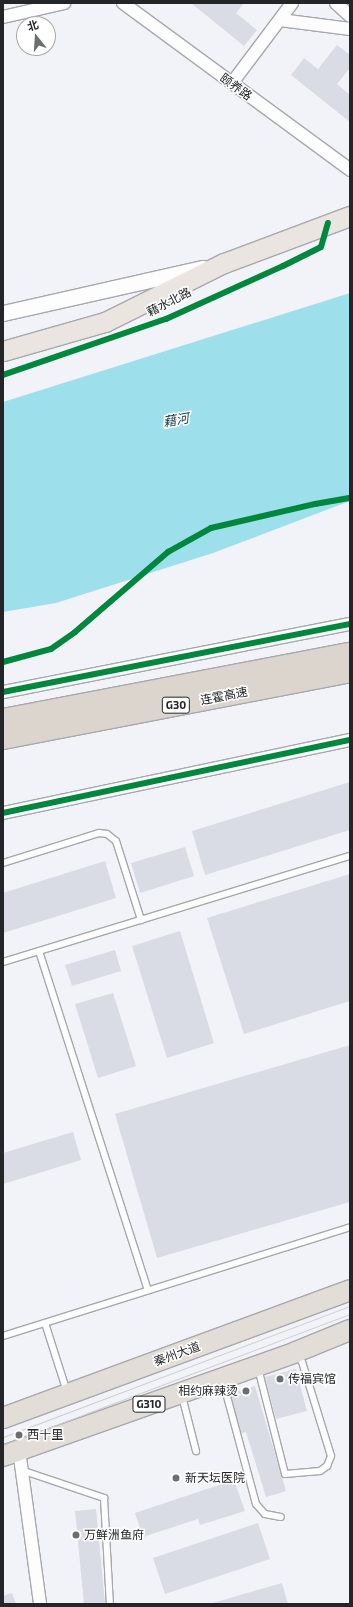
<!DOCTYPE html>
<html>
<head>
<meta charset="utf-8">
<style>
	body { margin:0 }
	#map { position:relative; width:353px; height:1607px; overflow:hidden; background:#f2f3f9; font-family:"Exo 2","Noto Sans SC",sans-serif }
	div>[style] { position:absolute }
	.water>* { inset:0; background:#9de0ec }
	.building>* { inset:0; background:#d9dbe5 }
	.roads { filter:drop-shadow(1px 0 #a7a8ac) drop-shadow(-1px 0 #a7a8ac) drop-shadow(0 1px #a7a8ac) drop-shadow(0 -1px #a7a8ac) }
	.service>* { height:6px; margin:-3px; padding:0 3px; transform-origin:3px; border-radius:3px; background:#fdfdfe }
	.minor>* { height:12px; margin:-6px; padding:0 6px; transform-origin:6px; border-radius:6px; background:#fdfdfe }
	.tertiary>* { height:15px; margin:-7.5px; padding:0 7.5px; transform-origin:7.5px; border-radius:7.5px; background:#fdfdfe }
	.primary>* { height:19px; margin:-9.5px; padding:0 9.5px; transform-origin:9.5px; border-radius:9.5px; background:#eae5e1 }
	.trunk>* { height:20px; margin:-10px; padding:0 10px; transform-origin:10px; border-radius:10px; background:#e3ddd8 }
	.motorway>* { height:22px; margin:-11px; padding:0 11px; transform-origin:11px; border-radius:11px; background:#dcd5ce }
	.tram>* { height:1px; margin:-0.5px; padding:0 0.5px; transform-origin:0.5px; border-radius:0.5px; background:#ccccce }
	.cycleway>* { height:6px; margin:-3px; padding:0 3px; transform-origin:3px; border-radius:3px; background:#00873e }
	.dots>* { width:11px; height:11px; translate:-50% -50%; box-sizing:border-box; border:2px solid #fff; border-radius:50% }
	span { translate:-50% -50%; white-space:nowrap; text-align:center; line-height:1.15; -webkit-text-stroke:3px #fff; paint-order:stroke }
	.shield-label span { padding:1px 3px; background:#fff; border:1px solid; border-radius:3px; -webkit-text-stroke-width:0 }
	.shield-label { font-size:11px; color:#242528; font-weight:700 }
	.street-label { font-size:12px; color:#242528 }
	.poi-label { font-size:12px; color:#242528 }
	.left { translate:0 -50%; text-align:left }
	.right { translate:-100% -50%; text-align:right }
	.water-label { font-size:13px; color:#0f3c42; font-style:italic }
	.frame { position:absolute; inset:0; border:4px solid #242528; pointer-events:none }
	.north { position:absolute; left:16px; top:16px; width:40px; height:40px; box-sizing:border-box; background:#fff; border:1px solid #a7a8a9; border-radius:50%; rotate:343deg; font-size:11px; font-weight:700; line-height:16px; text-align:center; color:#242528 }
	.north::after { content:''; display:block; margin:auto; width:14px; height:18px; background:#6c6d71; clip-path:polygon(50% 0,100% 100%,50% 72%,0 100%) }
</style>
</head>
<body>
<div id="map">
	<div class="water">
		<i style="clip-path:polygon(350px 293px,350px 501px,213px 553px,56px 603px,3px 612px,3px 402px)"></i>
	</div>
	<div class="building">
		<i style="clip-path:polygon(191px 3px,244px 3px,236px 13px,257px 30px,244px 46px)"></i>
		<i style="clip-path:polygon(337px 45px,350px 55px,350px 68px,337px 84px,350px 95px,350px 122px,291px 75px,304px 58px,318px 69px)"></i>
		<i style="clip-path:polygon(350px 782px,350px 830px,205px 875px,192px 831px)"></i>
		<i style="clip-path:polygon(185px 847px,194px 876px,140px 893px,131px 863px)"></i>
		<i style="clip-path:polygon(105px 861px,116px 898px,3px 933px,3px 893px)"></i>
		<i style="clip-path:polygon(350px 874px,350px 1001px,244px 1034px,207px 918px)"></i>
		<i style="clip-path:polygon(180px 931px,214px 1043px,167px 1058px,132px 946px)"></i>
		<i style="clip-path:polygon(115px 950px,121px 971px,72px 986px,65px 965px)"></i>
		<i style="clip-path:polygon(113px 993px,136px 1066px,98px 1078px,75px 1004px)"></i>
		<i style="clip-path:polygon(350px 1045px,350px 1202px,157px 1258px,115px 1114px)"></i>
		<i style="clip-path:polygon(73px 1132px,81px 1160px,3px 1184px,3px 1153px)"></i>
		<i style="clip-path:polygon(296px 1369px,307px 1411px,276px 1419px,265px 1377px)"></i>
		<i style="clip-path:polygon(255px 1386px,286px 1491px,266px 1497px,246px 1432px,239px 1434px,228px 1394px)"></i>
		<i style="clip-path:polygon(234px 1480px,245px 1511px,200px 1525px,198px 1519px,143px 1537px,135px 1513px)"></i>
		<i style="clip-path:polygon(96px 1509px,105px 1604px,84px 1604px,75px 1511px)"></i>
		<i style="clip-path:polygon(258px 1523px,270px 1559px,165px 1594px,153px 1558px)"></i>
		<i style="clip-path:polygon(282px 1583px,288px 1604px,209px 1604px)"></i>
		<i style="clip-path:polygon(12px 1593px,16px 1604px,3px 1604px,3px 1596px)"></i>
	</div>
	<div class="roads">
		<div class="service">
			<i style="left:3px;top:863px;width:101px;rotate:-17.4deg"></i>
			<i style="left:99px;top:833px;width:8px;rotate:7deg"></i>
			<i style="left:107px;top:834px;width:11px;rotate:38deg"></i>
			<i style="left:116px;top:841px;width:83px;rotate:72.4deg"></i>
			<i style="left:39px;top:951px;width:356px;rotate:72.2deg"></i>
			<i style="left:3px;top:962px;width:363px;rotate:-17deg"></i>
			<i style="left:45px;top:1323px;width:72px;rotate:72.3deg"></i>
			<i style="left:3px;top:1336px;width:364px;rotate:-17.4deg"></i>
			<i style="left:258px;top:1368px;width:109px;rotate:75.7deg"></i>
			<i style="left:285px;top:1474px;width:35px;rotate:-5deg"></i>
			<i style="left:320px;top:1471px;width:9px;rotate:-36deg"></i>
			<i style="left:327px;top:1466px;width:11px;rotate:-68deg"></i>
			<i style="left:331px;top:1456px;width:98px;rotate:-107.1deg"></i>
			<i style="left:302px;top:1362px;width:9px;rotate:-122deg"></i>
			<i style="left:225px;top:1389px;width:119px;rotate:74.9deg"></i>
			<i style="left:256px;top:1504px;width:13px;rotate:48deg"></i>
			<i style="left:265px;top:1514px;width:16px;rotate:11deg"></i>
			<i style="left:182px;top:1396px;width:57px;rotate:75.7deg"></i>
			<i style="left:21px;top:1470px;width:88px;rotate:18.6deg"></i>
			<i style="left:104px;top:1498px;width:106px;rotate:86.8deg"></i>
		</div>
		<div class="minor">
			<i style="left:123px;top:3px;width:282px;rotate:36.3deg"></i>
			<i style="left:336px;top:3px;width:19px;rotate:43deg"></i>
			<i style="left:3px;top:17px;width:63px;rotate:-12.9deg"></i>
			<i style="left:280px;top:20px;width:71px;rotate:7.3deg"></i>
			<i style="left:232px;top:83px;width:100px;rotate:-53.1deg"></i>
			<i style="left:3px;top:692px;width:354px;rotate:-11.1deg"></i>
			<i style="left:3px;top:813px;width:355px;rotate:-11.9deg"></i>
			<i style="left:19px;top:1450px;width:155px;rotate:82.2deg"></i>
		</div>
		<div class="tertiary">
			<i style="left:3px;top:313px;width:205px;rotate:-12.7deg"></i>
		</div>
		<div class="primary">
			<i style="left:3px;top:351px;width:106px;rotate:-15.9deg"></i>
			<i style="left:105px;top:322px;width:133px;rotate:-26.4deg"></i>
			<i style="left:224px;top:263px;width:134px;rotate:-20.5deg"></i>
		</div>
		<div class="trunk">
			<i style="left:3px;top:1418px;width:370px;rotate:-20.2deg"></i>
			<i style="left:3px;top:1456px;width:311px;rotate:-19.5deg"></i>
			<i style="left:296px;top:1352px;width:58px;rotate:-22.2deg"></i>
		</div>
		<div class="motorway">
			<i style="left:3px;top:720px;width:353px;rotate:-10.8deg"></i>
			<i style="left:3px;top:738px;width:353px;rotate:-10.9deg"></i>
		</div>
	</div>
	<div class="tram">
		<i style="left:3px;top:1437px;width:371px;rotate:-20.7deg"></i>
		<i style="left:3px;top:1445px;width:371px;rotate:-20.7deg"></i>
	</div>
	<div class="cycleway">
		<i style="left:3px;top:375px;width:172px;rotate:-19deg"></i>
		<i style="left:166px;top:319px;width:128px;rotate:-24.4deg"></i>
		<i style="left:283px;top:266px;width:42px;rotate:-26.6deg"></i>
		<i style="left:321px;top:247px;width:25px;rotate:-74deg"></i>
		<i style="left:3px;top:662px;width:50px;rotate:-15.2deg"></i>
		<i style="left:51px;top:649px;width:29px;rotate:-35deg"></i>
		<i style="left:75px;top:632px;width:123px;rotate:-40.7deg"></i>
		<i style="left:168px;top:552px;width:49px;rotate:-29.2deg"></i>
		<i style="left:211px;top:528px;width:107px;rotate:-13deg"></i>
		<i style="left:315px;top:504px;width:36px;rotate:-10deg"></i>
		<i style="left:3px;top:692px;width:354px;rotate:-11.1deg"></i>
		<i style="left:3px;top:813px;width:355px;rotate:-11.9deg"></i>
	</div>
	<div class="dots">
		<i style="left:280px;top:1379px;background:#6c6d71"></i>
		<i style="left:246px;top:1391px;background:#6c6d71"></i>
		<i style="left:19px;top:1435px;background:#6c6d71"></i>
		<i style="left:176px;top:1478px;background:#6c6d71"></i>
		<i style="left:76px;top:1535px;background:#6c6d71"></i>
	</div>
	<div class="shield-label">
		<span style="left:176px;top:705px">G30</span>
		<span style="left:149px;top:1404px">G310</span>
	</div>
	<div class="street-label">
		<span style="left:236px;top:87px;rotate:36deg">颐养路</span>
		<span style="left:169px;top:302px;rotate:-27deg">藉水北路</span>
		<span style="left:224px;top:696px;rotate:-11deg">连霍高速</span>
		<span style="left:177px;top:1354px;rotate:-20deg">秦州大道</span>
	</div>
	<div class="poi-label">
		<span class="left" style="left:288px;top:1379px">传福宾馆</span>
		<span class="right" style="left:238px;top:1391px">相约麻辣烫</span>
		<span class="left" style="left:27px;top:1435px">西十里</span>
		<span class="left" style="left:185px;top:1478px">新天坛医院</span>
		<span class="left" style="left:84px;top:1535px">万鲜洲鱼府</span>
	</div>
	<div class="water-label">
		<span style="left:176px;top:420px;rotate:-10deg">藉河</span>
	</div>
	<div class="frame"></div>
	<div class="north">北</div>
</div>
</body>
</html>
